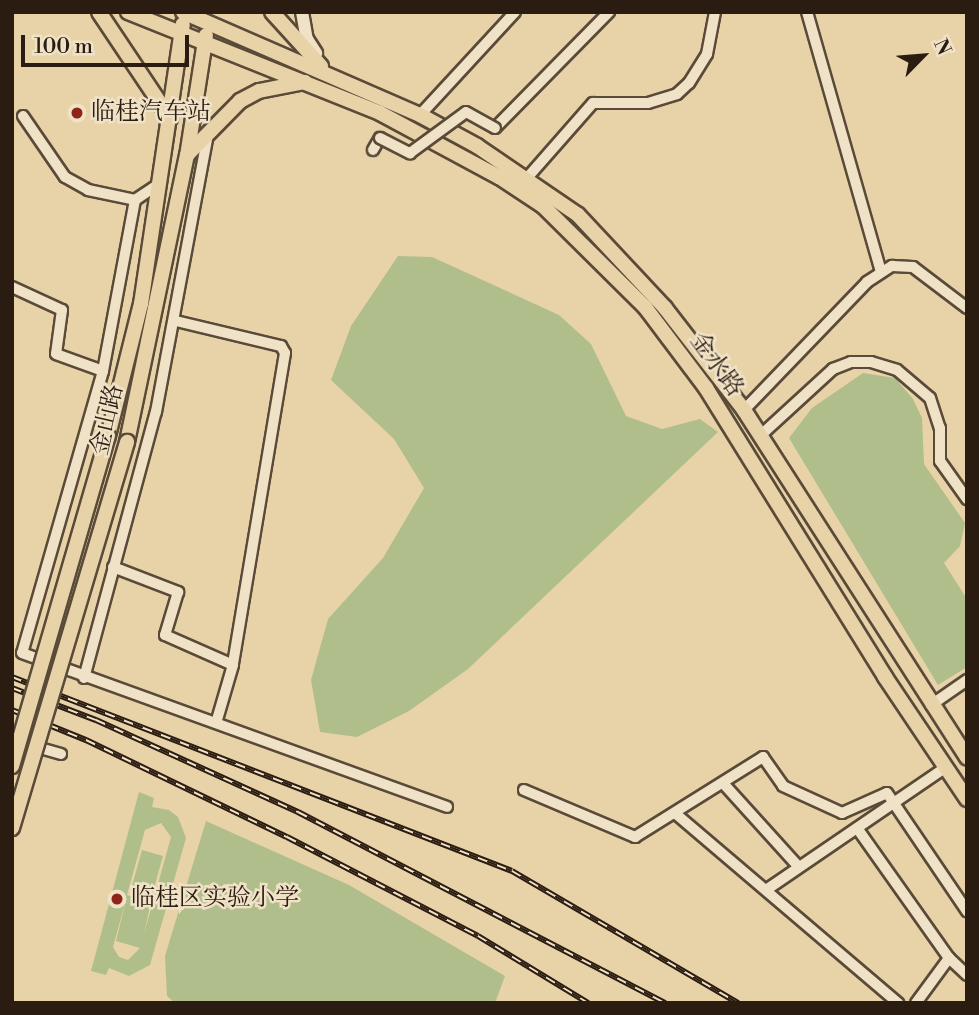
<!DOCTYPE html>
<html>
<head>
<meta charset="utf-8">
<style>
	body { margin:0 }
	#map { position:relative; width:979px; height:1015px; overflow:hidden; background:#e8d3a9; font-family:"Libre Bodoni","Noto Serif SC",serif }
	div>[style] { position:absolute }
	.green>* { inset:0; background:#b0be8c }
	.roads { filter:drop-shadow(2px 0 #5a4a38) drop-shadow(-2px 0 #5a4a38) drop-shadow(0 2px #5a4a38) drop-shadow(0 -2px #5a4a38) }
	.street>* { height:10px; margin:-5px; padding:0 5px; transform-origin:5px; border-radius:5px; background:#f0e2c7 }
	.secondary>* { height:12px; margin:-6px; padding:0 6px; transform-origin:6px; border-radius:6px; background:#f0e2c7 }
	.primary>* { height:14px; margin:-7px; padding:0 7px; transform-origin:7px; border-radius:7px; background:#e8d3a9 }
	.rail>* { height:6px; margin-top:-3px; transform-origin:0; background:repeating-linear-gradient(90deg,#f0e2c7 0 10px,#2b1c12 0 20px); box-sizing:border-box; border-block:2px solid #2b1c12 }
	.bridges { filter:drop-shadow(2px 0 #5a4a38) drop-shadow(-2px 0 #5a4a38) drop-shadow(0 2px #5a4a38) drop-shadow(0 -2px #5a4a38) }
	.street-bridge>* { height:10px; margin:-5px; padding:0 5px; transform-origin:5px; border-radius:5px; background:#f0e2c7 }
	.primary-bridge>* { height:14px; margin:-7px; padding:0 7px; transform-origin:7px; border-radius:7px; background:#e8d3a9 }
	.dots>* { width:19px; height:19px; translate:-50% -50%; box-sizing:border-box; border:4px solid #f0e2c7; border-radius:50% }
	span { translate:-50% -50%; white-space:nowrap; text-align:center; line-height:1.15; -webkit-text-stroke:5px #f0e2c7; paint-order:stroke }
	.poi-label { font-size:24px; color:#2b1c12 }
	.left { translate:0 -50%; text-align:left }
	.street-label { font-size:24px; color:#2b1c12 }
	.frame { position:absolute; inset:0; border:14px solid #2b1c12; pointer-events:none }
	.north { position:absolute; left:888px; top:21px; width:70px; height:70px; -webkit-text-stroke:5px #f0e2c7; paint-order:stroke; rotate:65deg; font-size:19px; font-weight:700; line-height:28px; text-align:center; color:#2b1c12 }
	.north::after { content:''; display:block; margin:auto; width:24px; height:32px; background:#2b1c12; clip-path:polygon(50% 0,100% 100%,50% 72%,0 100%) }
	.scale { position:absolute; left:21px; top:35px; width:168px; height:32px; box-sizing:border-box; border:4px solid #2b1c12; border-top:0; padding-left:9px; font-size:21px; line-height:24px; white-space:nowrap; color:#2b1c12; -webkit-text-stroke:5px #f0e2c7; paint-order:stroke }
</style>
</head>
<body>
<div id="map">
	<div class="green">
		<i style="clip-path:polygon(398px 256px,432px 257px,559px 315px,591px 344px,626px 416px,662px 429px,700px 419px,718px 432px,468px 669px,409px 711px,357px 737px,320px 732px,311px 680px,328px 619px,383px 558px,424px 488px,394px 439px,331px 380px,351px 326px)"></i>
		<i style="clip-path:polygon(863px 373px,895px 378px,913px 399px,922px 418px,924px 464px,965px 523px,960px 546px,944px 563px,967px 599px,967px 667px,938px 685px,789px 438px,812px 408px)"></i>
		<i style="clip-path:polygon(evenodd,139px 792px,154px 798px,152px 807px,169px 810px,178px 817px,186px 838px,150px 965px,129px 976px,109px 968px,106px 975px,91px 971px,139px 792px,161px 823px,171px 837px,144px 934px,151px 902px,127px 895px,145px 830px,161px 823px,139px 792px,127px 896px,116px 941px,140px 948px,128px 960px,119px 957px,113px 947px,127px 896px)"></i>
		<i style="clip-path:polygon(206px 821px,349px 885px,505px 976px,495px 1003px,175px 1003px,167px 996px,165px 956px)"></i>
		<i style="clip-path:polygon(142px 850px,163px 856px,152px 895px,131px 889px)"></i>
	</div>
	<div class="roads">
		<div class="street">
			<i style="left:807px;top:12px;width:269px;rotate:74.1deg"></i>
			<i style="left:420px;top:115px;width:140px;rotate:-47.3deg"></i>
			<i style="left:23px;top:116px;width:74px;rotate:55.5deg"></i>
			<i style="left:65px;top:177px;width:26px;rotate:29deg"></i>
			<i style="left:88px;top:190px;width:48px;rotate:12deg"></i>
			<i style="left:495px;top:128px;width:163px;rotate:-45.5deg"></i>
			<i style="left:373px;top:150px;width:14px;rotate:-60deg"></i>
			<i style="left:527px;top:178px;width:100px;rotate:-48.7deg"></i>
			<i style="left:593px;top:103px;width:55px"></i>
			<i style="left:648px;top:103px;width:30px;rotate:-17deg"></i>
			<i style="left:677px;top:94px;width:16px;rotate:-43deg"></i>
			<i style="left:689px;top:83px;width:34px;rotate:-58deg"></i>
			<i style="left:707px;top:54px;width:43px;rotate:-79.2deg"></i>
			<i style="left:12px;top:287px;width:55px;rotate:24.7deg"></i>
			<i style="left:62px;top:310px;width:44px;rotate:97.8deg"></i>
			<i style="left:56px;top:354px;width:50px;rotate:19.9deg"></i>
			<i style="left:103px;top:371px;width:293px;rotate:106deg"></i>
			<i style="left:22px;top:653px;width:452px;rotate:19.9deg"></i>
			<i style="left:176px;top:321px;width:108px;rotate:13.4deg"></i>
			<i style="left:281px;top:346px;width:8px;rotate:60deg"></i>
			<i style="left:285px;top:353px;width:316px;rotate:99.5deg"></i>
			<i style="left:233px;top:665px;width:60px;rotate:106.3deg"></i>
			<i style="left:103px;top:371px;width:174px;rotate:-79.4deg"></i>
			<i style="left:135px;top:200px;width:29px;rotate:-34deg"></i>
			<i style="left:744px;top:410px;width:178px;rotate:-46.1deg"></i>
			<i style="left:867px;top:282px;width:30px;rotate:-33deg"></i>
			<i style="left:892px;top:266px;width:21px;rotate:3deg"></i>
			<i style="left:913px;top:267px;width:68px;rotate:37.2deg"></i>
			<i style="left:761px;top:435px;width:98px;rotate:-42.5deg"></i>
			<i style="left:833px;top:369px;width:19px;rotate:-21deg"></i>
			<i style="left:851px;top:362px;width:20px"></i>
			<i style="left:871px;top:362px;width:27px;rotate:17deg"></i>
			<i style="left:897px;top:370px;width:43px;rotate:40.3deg"></i>
			<i style="left:930px;top:398px;width:32px;rotate:72deg"></i>
			<i style="left:940px;top:428px;width:33px;rotate:90deg"></i>
			<i style="left:940px;top:461px;width:47px;rotate:54.6deg"></i>
			<i style="left:113px;top:567px;width:70px;rotate:21deg"></i>
			<i style="left:178px;top:592px;width:45px;rotate:106.8deg"></i>
			<i style="left:165px;top:635px;width:74px;rotate:23.8deg"></i>
			<i style="left:84px;top:678px;width:276px;rotate:-74.9deg"></i>
			<i style="left:156px;top:412px;width:284px;rotate:-79.4deg"></i>
			<i style="left:931px;top:705px;width:44px;rotate:-34.8deg"></i>
			<i style="left:12px;top:740px;width:51px;rotate:15.9deg"></i>
			<i style="left:723px;top:783px;width:113px;rotate:47.9deg"></i>
			<i style="left:524px;top:790px;width:121px;rotate:22.9deg"></i>
			<i style="left:635px;top:837px;width:151px;rotate:-32deg"></i>
			<i style="left:763px;top:757px;width:35px;rotate:55deg"></i>
			<i style="left:783px;top:786px;width:65px;rotate:24.6deg"></i>
			<i style="left:842px;top:813px;width:49px;rotate:-24deg"></i>
			<i style="left:887px;top:793px;width:143px;rotate:55.9deg"></i>
			<i style="left:676px;top:814px;width:292px;rotate:40.4deg"></i>
			<i style="left:857px;top:828px;width:159px;rotate:54.7deg"></i>
			<i style="left:949px;top:958px;width:25px;rotate:43deg"></i>
			<i style="left:766px;top:890px;width:217px;rotate:-34.3deg"></i>
			<i style="left:916px;top:1003px;width:56px;rotate:-53.7deg"></i>
		</div>
		<div class="secondary">
			<i style="left:302px;top:12px;width:27px;rotate:80deg"></i>
			<i style="left:307px;top:39px;width:17px;rotate:57deg"></i>
		</div>
		<div class="primary">
			<i style="left:99px;top:12px;width:128px;rotate:56.2deg"></i>
			<i style="left:128px;top:12px;width:271px;rotate:21.8deg"></i>
			<i style="left:380px;top:113px;width:135px;rotate:28.3deg"></i>
			<i style="left:499px;top:177px;width:53px;rotate:33.4deg"></i>
			<i style="left:543px;top:206px;width:144px;rotate:44.7deg"></i>
			<i style="left:645px;top:307px;width:101px;rotate:53deg"></i>
			<i style="left:706px;top:388px;width:340px;rotate:58.2deg"></i>
			<i style="left:885px;top:677px;width:147px;rotate:56.1deg"></i>
			<i style="left:183px;top:12px;width:258px;rotate:23.5deg"></i>
			<i style="left:420px;top:115px;width:65px;rotate:28.5deg"></i>
			<i style="left:477px;top:146px;width:122px;rotate:34.3deg"></i>
			<i style="left:578px;top:215px;width:127px;rotate:46.9deg"></i>
			<i style="left:665px;top:308px;width:129px;rotate:52.2deg"></i>
			<i style="left:744px;top:410px;width:413px;rotate:57.3deg"></i>
			<i style="left:272px;top:12px;width:73px;rotate:47.8deg"></i>
			<i style="left:187px;top:155px;width:76px;rotate:-45.5deg"></i>
			<i style="left:240px;top:101px;width:21px;rotate:-28deg"></i>
			<i style="left:259px;top:91px;width:47px;rotate:-11.1deg"></i>
			<i style="left:108px;top:436px;width:136px;rotate:-76deg"></i>
			<i style="left:141px;top:304px;width:283px;rotate:-81.5deg"></i>
			<i style="left:127px;top:442px;width:292px;rotate:-78.2deg"></i>
			<i style="left:187px;top:156px;width:122px;rotate:-81.1deg"></i>
		</div>
	</div>
	<div class="rail">
		<i style="left:12px;top:677px;width:536px;rotate:21.21deg"></i>
		<i style="left:512px;top:871px;width:262px;rotate:30.3deg"></i>
		<i style="left:12px;top:688px;width:90px;rotate:20.9deg"></i>
		<i style="left:96px;top:720px;width:222px;rotate:24.5deg"></i>
		<i style="left:298px;top:812px;width:414px;rotate:27.5deg"></i>
		<i style="left:12px;top:710px;width:80px;rotate:22.1deg"></i>
		<i style="left:86px;top:740px;width:223px;rotate:25.8deg"></i>
		<i style="left:287px;top:837px;width:215px;rotate:27.4deg"></i>
		<i style="left:478px;top:936px;width:129px;rotate:31.3deg"></i>
	</div>
	<div class="bridges">
		<div class="street-bridge">
			<i style="left:380px;top:138px;width:34px;rotate:27deg"></i>
			<i style="left:410px;top:153px;width:69px;rotate:-36.2deg"></i>
			<i style="left:466px;top:112px;width:33px;rotate:29deg"></i>
		</div>
		<div class="primary-bridge">
			<i style="left:12px;top:766px;width:344px;rotate:-73.8deg"></i>
			<i style="left:12px;top:828px;width:403px;rotate:-73.4deg"></i>
		</div>
	</div>
	<div class="dots">
		<i style="left:77px;top:113px;background:#8f2418"></i>
		<i style="left:117px;top:899px;background:#8f2418"></i>
	</div>
	<div class="poi-label">
		<span class="left" style="left:91px;top:113px">临桂汽车站</span>
		<span class="left" style="left:131px;top:899px">临桂区实验小学</span>
	</div>
	<div class="street-label">
		<span style="left:716px;top:365px;rotate:54deg">金水路</span>
		<span style="left:108px;top:420px;rotate:-77deg">金山路</span>
	</div>
	<div class="frame"></div>
	<div class="north">N</div>
	<div class="scale">100 m</div>
</div>
</body>
</html>
